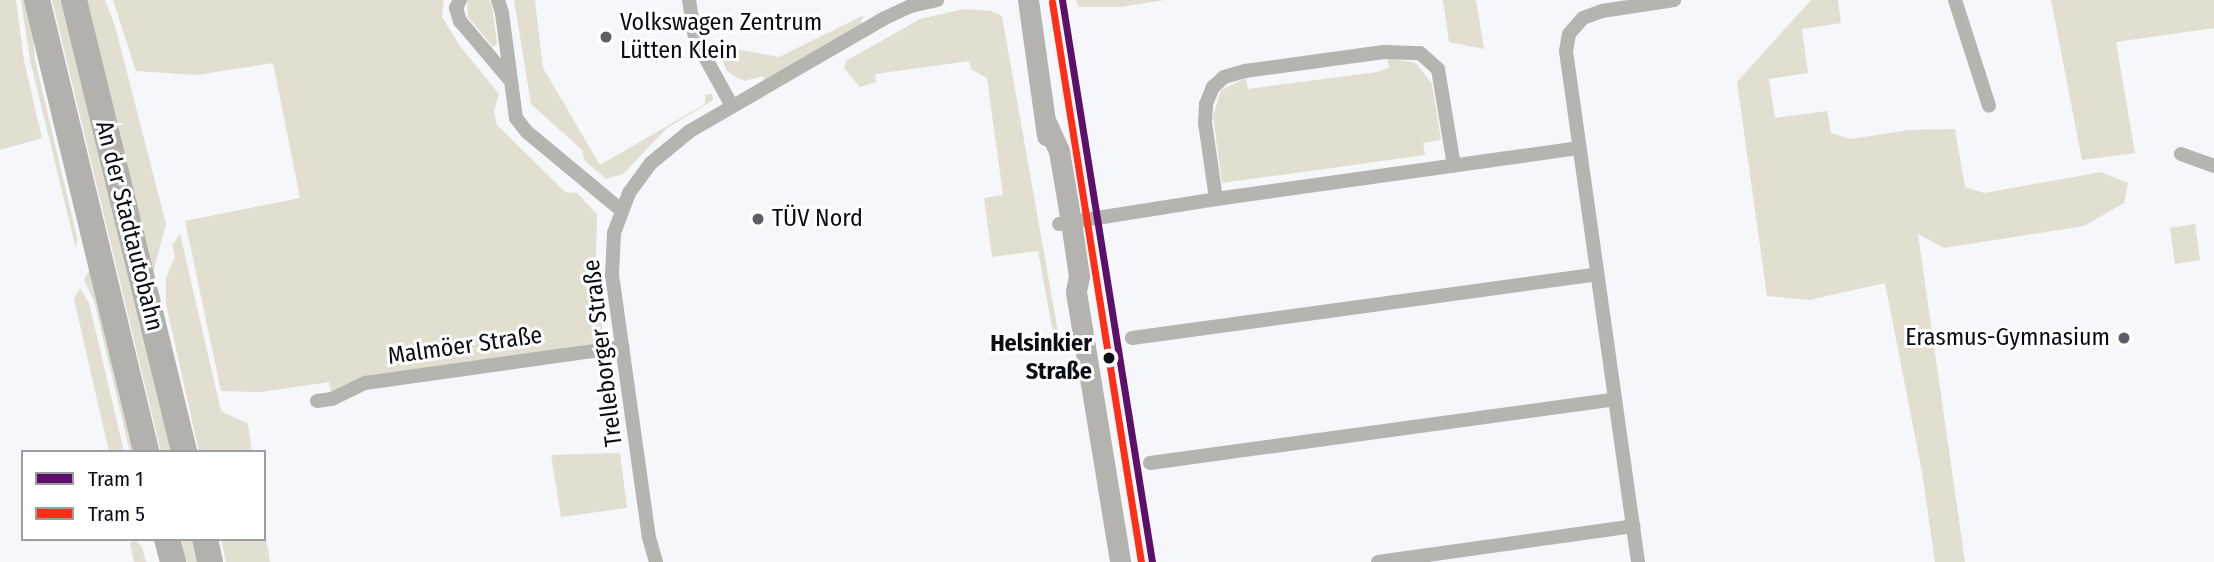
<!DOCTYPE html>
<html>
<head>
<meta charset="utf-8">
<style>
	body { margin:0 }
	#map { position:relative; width:2214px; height:562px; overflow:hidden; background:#f5f7fa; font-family:"Fira Sans Condensed",sans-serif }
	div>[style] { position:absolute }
	.green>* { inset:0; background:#e2dfd1 }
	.street>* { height:14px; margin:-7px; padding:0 7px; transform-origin:7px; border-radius:7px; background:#b4b4b1 }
	.secondary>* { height:21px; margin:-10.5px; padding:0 10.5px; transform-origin:10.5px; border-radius:10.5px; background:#b4b3b0 }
	.highway>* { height:26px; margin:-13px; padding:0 13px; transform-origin:13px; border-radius:13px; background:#b2b1ae }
	.tram-1>* { height:7px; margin:-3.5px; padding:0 3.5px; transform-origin:3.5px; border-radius:3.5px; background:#5d106a }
	.tram-2>* { height:7px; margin:-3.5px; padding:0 3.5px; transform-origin:3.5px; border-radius:3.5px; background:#ff2e17 }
	.dots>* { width:19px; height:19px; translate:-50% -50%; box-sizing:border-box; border:4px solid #fff; border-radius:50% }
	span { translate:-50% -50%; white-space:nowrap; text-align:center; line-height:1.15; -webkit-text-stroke:6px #fff; paint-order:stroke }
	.poi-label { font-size:24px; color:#0a0d16 }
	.left { translate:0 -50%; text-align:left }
	.right { translate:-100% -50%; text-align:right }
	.street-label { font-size:24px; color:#0a0d16 }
	.stop-label { font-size:24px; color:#0a0d16; font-weight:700 }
	.legend { position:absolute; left:21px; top:450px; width:245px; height:91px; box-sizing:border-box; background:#fff; border:2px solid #9d9ea2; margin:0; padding:9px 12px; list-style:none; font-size:21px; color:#0a0d16 }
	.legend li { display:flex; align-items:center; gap:14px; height:35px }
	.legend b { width:35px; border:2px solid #9d9ea2 }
</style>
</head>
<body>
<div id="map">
	<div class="green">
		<i style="clip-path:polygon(0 0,16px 0,24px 61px,42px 138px,0 150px)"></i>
		<i style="clip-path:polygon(21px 0,29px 0,32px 14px,35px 60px,77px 237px,76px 249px,30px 60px)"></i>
		<i style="clip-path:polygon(52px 0,62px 0,171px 452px,161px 452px)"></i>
		<i style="clip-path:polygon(87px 0,105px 0,115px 26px,166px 224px,153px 273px)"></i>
		<i style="clip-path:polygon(113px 0,444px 0,442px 17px,460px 46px,499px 94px,494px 111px,497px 125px,565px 192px,577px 193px,597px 214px,596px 257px,603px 342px,359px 380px,331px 393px,329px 382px,261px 392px,221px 391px,185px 221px,300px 198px,273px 63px,197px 75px,136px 71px)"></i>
		<i style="clip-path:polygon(467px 0,489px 0,492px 6px,497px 44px,493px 47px,468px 17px)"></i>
		<i style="clip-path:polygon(514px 0,535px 0,543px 68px,600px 165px,705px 104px,705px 95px,712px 94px,713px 100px,666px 129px,623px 174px,606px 179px,584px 160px,582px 150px,531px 104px)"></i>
		<i style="clip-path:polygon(1076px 0,1165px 0,1120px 7px,1078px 7px)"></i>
		<i style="clip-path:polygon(1443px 0,1476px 0,1484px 49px,1449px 42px)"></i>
		<i style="clip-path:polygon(1811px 0,1838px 0,1841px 23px,1802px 29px,1808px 73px,1769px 79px,1775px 118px,1827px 111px,1831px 133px,1851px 139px,1909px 130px,1955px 129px,1965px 187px,1984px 193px,2101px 172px,2128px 183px,2124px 203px,2084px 226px,1944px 248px,1918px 234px,1965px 562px,1935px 562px,1922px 472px,1885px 283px,1809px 300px,1767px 296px,1737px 82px)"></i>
		<i style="clip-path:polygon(2051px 0,2214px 0,2214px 28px,2116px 42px,2135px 153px,2082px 160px)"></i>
		<i style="clip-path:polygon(964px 9px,991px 11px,1002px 16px,1060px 343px,1055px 344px,1038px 251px,992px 257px,984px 198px,1003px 195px,987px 78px,971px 69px,969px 61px,875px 74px,876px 82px,860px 87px,844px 68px,846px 61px,920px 19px)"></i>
		<i style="clip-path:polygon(864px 15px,859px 27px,765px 81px,763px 76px,744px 81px,734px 76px,727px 71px,720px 56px,730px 48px,779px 57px)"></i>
		<i style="clip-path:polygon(1387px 58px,1416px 63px,1432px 84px,1441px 140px,1423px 143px,1425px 155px,1222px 183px,1213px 116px,1221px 90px,1246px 78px,1248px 89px,1377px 72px,1389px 68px)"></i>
		<i style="clip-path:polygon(2195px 224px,2200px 260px,2175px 264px,2170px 228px)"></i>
		<i style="clip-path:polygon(180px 234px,221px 411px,248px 424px,252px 452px,199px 452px,166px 304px,166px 278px,175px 256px,172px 245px)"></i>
		<i style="clip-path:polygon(92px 265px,137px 452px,130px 452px,94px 301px,84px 280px)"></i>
		<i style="clip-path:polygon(80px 288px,89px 303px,124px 452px,109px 452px,74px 299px)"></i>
		<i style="clip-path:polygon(620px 453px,627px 508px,561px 517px,551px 455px)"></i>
		<i style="clip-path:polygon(264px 526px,270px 562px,226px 562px,221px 539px,264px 539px)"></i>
		<i style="clip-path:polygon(134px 539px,142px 547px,146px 562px,134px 562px,130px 544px)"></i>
		<i style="clip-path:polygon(181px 539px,191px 539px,196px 562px,187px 562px)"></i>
	</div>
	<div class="street">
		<i style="left:460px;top:0;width:9px;rotate:117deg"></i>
		<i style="left:456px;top:8px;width:14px;rotate:73deg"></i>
		<i style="left:460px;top:21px;width:76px;rotate:49.8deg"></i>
		<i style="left:498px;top:0;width:14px;rotate:73deg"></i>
		<i style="left:502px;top:13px;width:106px;rotate:82.4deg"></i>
		<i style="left:516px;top:118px;width:18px;rotate:52deg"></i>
		<i style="left:527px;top:132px;width:122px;rotate:39.7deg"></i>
		<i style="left:689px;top:0;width:39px;rotate:81deg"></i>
		<i style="left:695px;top:39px;width:77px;rotate:61.1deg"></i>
		<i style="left:1955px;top:0;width:111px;rotate:72.2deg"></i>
		<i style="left:2181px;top:154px;width:35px;rotate:20deg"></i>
		<i style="left:1216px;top:199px;width:77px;rotate:-98.2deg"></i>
		<i style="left:1205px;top:123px;width:19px;rotate:-87deg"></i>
		<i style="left:1206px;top:104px;width:18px;rotate:-68deg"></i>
		<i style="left:1213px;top:87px;width:15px;rotate:-42deg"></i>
		<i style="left:1224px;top:77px;width:22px;rotate:-16deg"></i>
		<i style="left:1245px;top:71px;width:140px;rotate:-7.8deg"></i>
		<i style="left:1384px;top:52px;width:36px;rotate:2deg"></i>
		<i style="left:1420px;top:53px;width:24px;rotate:42deg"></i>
		<i style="left:1438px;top:69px;width:98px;rotate:80.6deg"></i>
		<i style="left:1059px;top:224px;width:159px;rotate:-9deg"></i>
		<i style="left:1216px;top:199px;width:367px;rotate:-8deg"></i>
		<i style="left:1132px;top:338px;width:469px;rotate:-7.8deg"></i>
		<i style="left:317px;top:401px;width:15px;rotate:-8deg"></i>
		<i style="left:332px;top:399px;width:37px;rotate:-26deg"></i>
		<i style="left:365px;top:383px;width:260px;rotate:-8deg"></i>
		<i style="left:1150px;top:463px;width:469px;rotate:-7.8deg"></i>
		<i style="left:656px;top:562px;width:25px;rotate:-106deg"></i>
		<i style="left:649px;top:538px;width:265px;rotate:-98deg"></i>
		<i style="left:612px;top:276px;width:43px;rotate:-87.3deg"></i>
		<i style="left:614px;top:233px;width:43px;rotate:-69.4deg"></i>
		<i style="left:629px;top:193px;width:37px;rotate:-54deg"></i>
		<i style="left:651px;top:163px;width:50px;rotate:-39.4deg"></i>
		<i style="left:690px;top:131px;width:225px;rotate:-30.1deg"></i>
		<i style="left:885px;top:18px;width:29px;rotate:-25deg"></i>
		<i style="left:911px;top:6px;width:27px;rotate:-13deg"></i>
		<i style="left:1378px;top:562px;width:258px;rotate:-8deg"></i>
		<i style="left:1638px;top:562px;width:516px;rotate:-98.02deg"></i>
		<i style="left:1566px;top:51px;width:17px;rotate:-80deg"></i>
		<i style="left:1569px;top:34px;width:21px;rotate:-49deg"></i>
		<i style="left:1583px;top:18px;width:20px;rotate:-20deg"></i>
		<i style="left:1602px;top:11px;width:73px;rotate:-8.7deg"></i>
	</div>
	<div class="secondary">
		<i style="left:1028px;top:0;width:137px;rotate:82deg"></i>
		<i style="left:1047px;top:124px;width:30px;rotate:66deg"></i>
		<i style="left:1059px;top:151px;width:72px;rotate:80.4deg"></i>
		<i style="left:1071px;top:222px;width:55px;rotate:81.6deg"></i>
		<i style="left:1079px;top:276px;width:16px;rotate:101deg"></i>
		<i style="left:1076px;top:292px;width:274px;rotate:80.7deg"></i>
	</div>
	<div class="highway">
		<i style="left:37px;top:0;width:465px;rotate:76.4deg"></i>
		<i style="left:74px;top:0;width:465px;rotate:76.3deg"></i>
		<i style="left:167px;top:539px;width:24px;rotate:75deg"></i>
		<i style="left:205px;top:539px;width:24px;rotate:78deg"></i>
	</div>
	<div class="tram-1">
		<i style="left:1062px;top:0;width:569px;rotate:80.9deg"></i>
	</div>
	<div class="tram-2">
		<i style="left:1052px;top:2px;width:567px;rotate:80.97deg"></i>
	</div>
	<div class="dots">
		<i style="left:606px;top:37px;background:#5c5f66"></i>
		<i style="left:758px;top:219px;background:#5c5f66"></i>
		<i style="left:2124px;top:338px;background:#5c5f66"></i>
		<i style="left:1109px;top:358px;background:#0a0d16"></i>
	</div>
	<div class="poi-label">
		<span class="left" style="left:620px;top:37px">Volkswagen Zentrum<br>Lütten Klein</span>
		<span class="left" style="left:772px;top:219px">TÜV Nord</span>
		<span class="right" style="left:2110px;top:338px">Erasmus-Gymnasium</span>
	</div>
	<div class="street-label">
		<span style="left:129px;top:226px;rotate:76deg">An der Stadtautobahn</span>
		<span style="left:465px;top:346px;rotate:-8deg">Malmöer Straße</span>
		<span style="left:603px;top:353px;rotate:-97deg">Trelleborger Straße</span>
	</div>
	<div class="stop-label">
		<span class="right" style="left:1092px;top:358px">Helsinkier<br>Straße</span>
	</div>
	<ul class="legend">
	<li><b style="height:9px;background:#5d106a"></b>Tram 1</li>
	<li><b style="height:9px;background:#ff2e17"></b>Tram 5</li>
	</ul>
</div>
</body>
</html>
